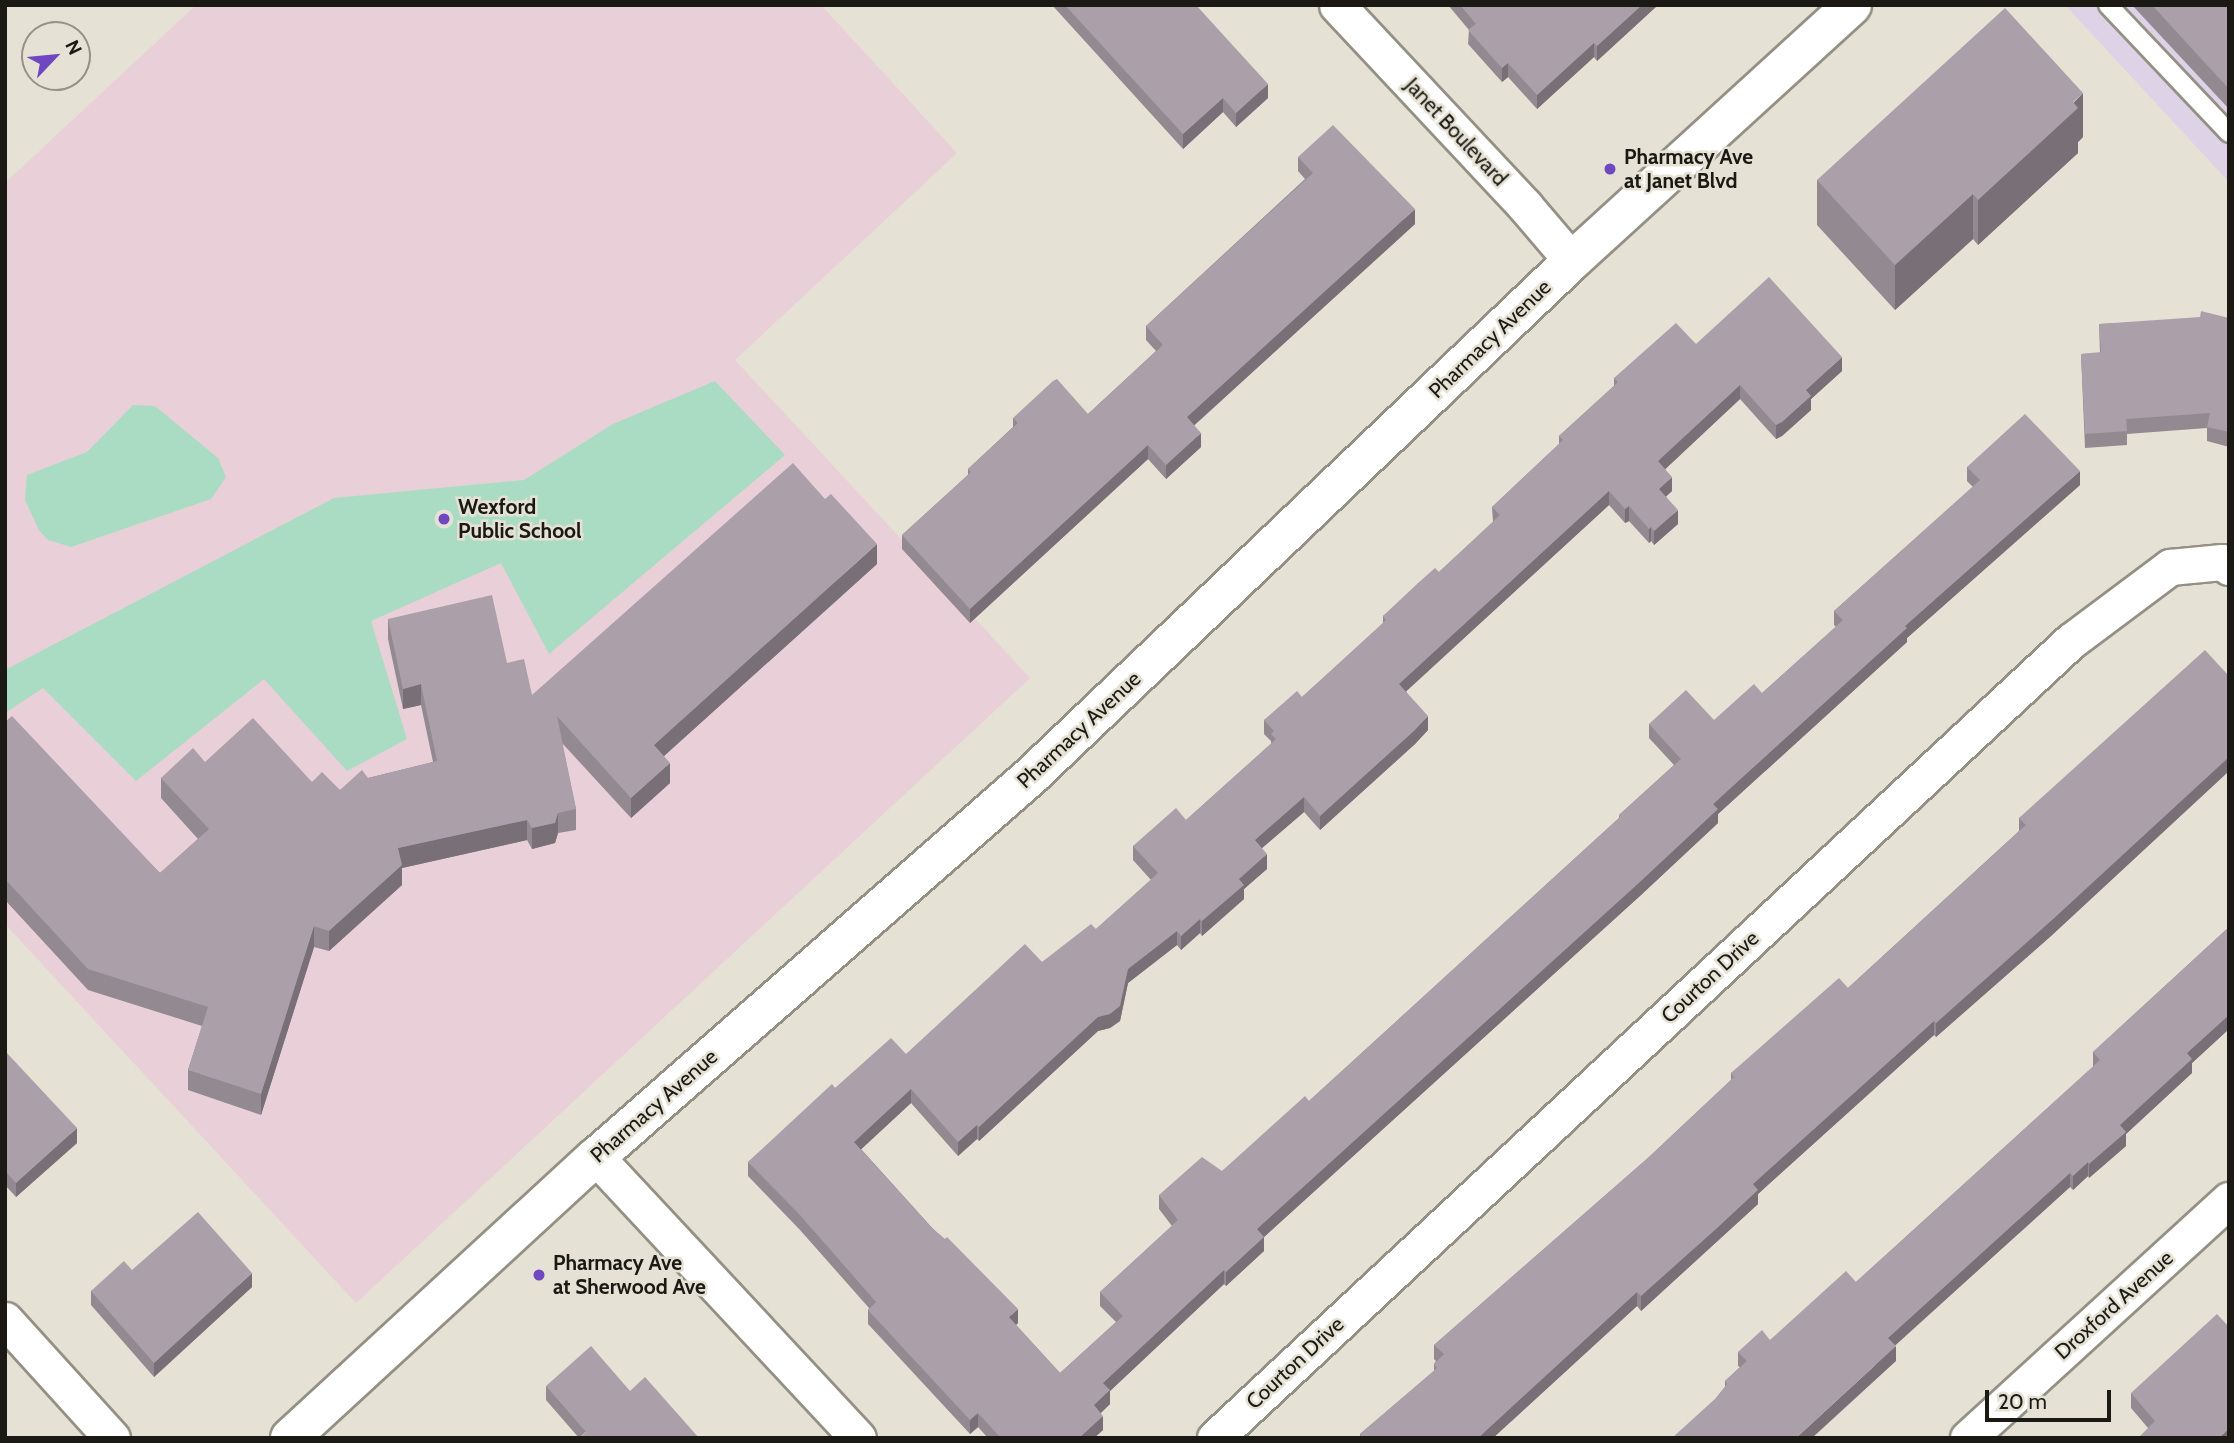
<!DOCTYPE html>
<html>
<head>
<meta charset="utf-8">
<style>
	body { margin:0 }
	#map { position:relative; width:2234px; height:1443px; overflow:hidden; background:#e5e1d4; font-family:Cabin,sans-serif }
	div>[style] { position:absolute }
	.commercial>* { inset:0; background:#ded2e6 }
	.education>* { inset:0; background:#e8cfd8 }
	.green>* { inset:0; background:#aadcc4 }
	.roads { filter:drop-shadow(2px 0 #949084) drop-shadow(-2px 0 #949084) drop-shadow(0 2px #949084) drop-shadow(0 -2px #949084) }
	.service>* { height:18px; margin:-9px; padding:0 9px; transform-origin:9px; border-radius:9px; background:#fff }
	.minor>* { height:35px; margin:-17.5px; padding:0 17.5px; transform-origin:17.5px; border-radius:17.5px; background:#fff }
	.tertiary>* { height:38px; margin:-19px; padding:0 19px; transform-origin:19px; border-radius:19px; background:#fff }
	.wall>* { inset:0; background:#938a91 }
	.shaded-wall>* { inset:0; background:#787076 }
	.building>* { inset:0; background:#aba0a9 }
	.dots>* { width:19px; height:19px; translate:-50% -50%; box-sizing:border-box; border:4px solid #e5e1d4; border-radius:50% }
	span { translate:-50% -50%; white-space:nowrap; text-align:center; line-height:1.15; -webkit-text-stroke:5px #e5e1d4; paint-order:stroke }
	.street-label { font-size:21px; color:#1a1914 }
	.poi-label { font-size:21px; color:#1a1914; font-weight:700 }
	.left { translate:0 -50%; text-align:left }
	.frame { position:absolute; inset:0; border:7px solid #1a1914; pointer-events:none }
	.north { position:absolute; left:21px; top:21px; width:70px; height:70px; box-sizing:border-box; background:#e5e1d4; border:2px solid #949187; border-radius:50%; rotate:64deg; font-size:19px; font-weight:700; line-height:28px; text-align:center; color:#1a1914 }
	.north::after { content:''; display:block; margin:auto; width:24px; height:32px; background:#6f48c1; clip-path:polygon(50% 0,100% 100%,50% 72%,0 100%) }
	.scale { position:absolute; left:1985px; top:1390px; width:126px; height:32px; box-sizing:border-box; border:4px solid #1a1914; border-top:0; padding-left:9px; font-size:21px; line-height:24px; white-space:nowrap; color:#1a1914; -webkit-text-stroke:5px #e5e1d4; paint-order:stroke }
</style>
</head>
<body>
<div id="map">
	<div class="commercial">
		<i style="clip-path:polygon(2065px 5px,2229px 5px,2229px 182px)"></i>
	</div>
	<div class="education">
		<i style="clip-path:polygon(196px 5px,821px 5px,957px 153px,735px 360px,1030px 678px,356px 1303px,5px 924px,5px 183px)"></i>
	</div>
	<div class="green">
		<i style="clip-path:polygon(715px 381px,785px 455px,549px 654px,501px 563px,371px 621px,407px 739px,347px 771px,264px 679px,136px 781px,43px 688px,5px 713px,5px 670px,334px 498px,524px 480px,613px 424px)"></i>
		<i style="clip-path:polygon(133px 405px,155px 406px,218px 458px,226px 477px,211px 499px,71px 547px,48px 540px,39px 530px,25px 500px,27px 475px,87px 452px)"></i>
	</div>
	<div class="roads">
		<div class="service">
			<i style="left:2108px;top:5px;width:176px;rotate:46.6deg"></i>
		</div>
		<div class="minor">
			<i style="left:1337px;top:5px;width:275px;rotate:46.9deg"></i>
			<i style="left:1525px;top:206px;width:72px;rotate:49.5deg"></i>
			<i style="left:596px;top:1157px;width:384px;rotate:47deg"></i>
			<i style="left:5px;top:1320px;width:159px;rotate:47.8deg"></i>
			<i style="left:1215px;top:1438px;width:1170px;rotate:-42.96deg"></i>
			<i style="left:2071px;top:641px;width:124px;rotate:-36.8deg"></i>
			<i style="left:2170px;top:567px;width:52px;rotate:-5.5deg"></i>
			<i style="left:2222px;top:562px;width:9px;rotate:36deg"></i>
			<i style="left:1968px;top:1438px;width:353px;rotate:-42.4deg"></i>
		</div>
		<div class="tertiary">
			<i style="left:290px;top:1438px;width:415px;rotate:-42.6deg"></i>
			<i style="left:596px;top:1157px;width:578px;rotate:-41.21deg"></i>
			<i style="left:1031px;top:776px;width:747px;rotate:-43.59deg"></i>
			<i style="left:1572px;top:261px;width:379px;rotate:-42.4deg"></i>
		</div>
	</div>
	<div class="wall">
		<i style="clip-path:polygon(1052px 5px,1196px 5px,1268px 98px,1236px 127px,1223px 112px,1183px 149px)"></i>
		<i style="clip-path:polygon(1448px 5px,1658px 5px,1597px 61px,1594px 57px,1537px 109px,1508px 77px,1502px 82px,1468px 44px,1469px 30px)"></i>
		<i style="clip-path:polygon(2132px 5px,2229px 5px,2229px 109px)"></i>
		<i style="clip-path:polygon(2083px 137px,2078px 142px,2078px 153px,1978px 245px,1973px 239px,1895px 310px,1817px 225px,1817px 180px)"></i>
		<i style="clip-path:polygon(1298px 157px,1415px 224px,1194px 425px,1201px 447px,1166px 479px,1148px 459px,970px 623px,902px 549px,902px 535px,968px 475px,968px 469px,1013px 427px,1013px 418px,1088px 414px,1156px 351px,1146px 340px,1146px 326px,1305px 179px,1298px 171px)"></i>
		<i style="clip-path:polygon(2229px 318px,2229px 447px,2207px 441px,2207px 428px,2127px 434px,2127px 445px,2085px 448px,2081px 354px,2100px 353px,2099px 324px)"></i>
		<i style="clip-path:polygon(1696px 344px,1842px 371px,1811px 399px,1811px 410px,1782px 436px,1776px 439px,1740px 399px,1665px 469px,1672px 491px,1666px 496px,1678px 524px,1654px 545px,1651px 541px,1649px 543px,1629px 521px,1625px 523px,1609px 505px,1406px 691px,1428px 730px,1415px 744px,1320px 830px,1304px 812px,1262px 848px,1267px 869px,1244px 889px,1244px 899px,1202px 936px,1200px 933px,1181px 950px,1177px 945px,1128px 983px,1120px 1021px,1110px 1028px,1098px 1031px,979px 1141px,977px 1139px,958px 1156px,911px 1103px,861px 1149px,1018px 1323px,1016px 1325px,1060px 1373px,1116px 1322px,1100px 1306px,1100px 1292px,1172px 1226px,1159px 1209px,1159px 1195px,1222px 1171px,1309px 1101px,1619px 818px,1619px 815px,1674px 765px,1649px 738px,1649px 724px,1714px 720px,1762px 693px,1836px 627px,1834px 625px,1834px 611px,1973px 487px,1967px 481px,1967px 467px,2080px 485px,1907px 638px,1907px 642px,1718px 814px,1718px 823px,1641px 895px,1264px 1237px,1264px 1251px,1226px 1286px,1224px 1284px,1110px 1391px,1110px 1404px,1101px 1413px,1103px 1430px,1094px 1438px,988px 1438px,978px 1427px,970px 1434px,868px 1324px,868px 1310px,869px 1308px,800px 1230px,748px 1176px,748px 1162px,835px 1088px,906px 1054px,1042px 962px,1096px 929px,1151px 880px,1133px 860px,1133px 846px,1186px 820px,1271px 744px,1271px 741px,1264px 734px,1264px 720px,1302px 697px,1383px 624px,1383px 616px,1439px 572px,1493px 522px,1492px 507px,1559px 444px,1559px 436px,1614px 386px,1614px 378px)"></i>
		<i style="clip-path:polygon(877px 564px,664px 756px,670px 783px,631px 818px,562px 743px,576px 809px,576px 830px,558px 833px,555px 843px,532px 849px,527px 840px,402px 868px,402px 885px,329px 951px,314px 947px,261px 1115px,188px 1090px,188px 1070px,202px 1026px,88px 990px,5px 900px,5px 722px,160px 873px,198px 839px,161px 798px,161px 778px,205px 762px,312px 782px,340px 790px,368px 778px,433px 762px,421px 705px,403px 709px,388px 639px,388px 619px,507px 663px,532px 695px)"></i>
		<i style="clip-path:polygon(2229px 676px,2229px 771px,2051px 936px,1936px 1037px,1934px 1035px,1758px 1194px,1758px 1204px,1641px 1311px,1637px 1306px,1493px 1438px,1360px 1438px,1360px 1434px,1434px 1371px,1434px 1364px,1436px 1361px,1434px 1359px,1434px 1345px,1649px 1157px,1731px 1080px,1731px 1073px,1848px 988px,2019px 831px,2019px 818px)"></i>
		<i style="clip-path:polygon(2229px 927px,2229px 1029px,2192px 1063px,2192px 1073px,2126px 1134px,2126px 1146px,2089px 1178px,2088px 1176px,2073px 1190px,2070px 1187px,1895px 1345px,1896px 1361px,1716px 1398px,1725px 1387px,1725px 1381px,1740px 1367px,1738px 1366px,1738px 1352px,1770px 1340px,1856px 1282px,2093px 1067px,2093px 1052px)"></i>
		<i style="clip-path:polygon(5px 1051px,77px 1143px,16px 1197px,5px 1185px)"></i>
		<i style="clip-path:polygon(132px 1270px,252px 1287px,154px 1377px,91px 1305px,91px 1291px)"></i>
		<i style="clip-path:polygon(546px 1386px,630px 1391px,579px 1438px,546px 1400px)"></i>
		<i style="clip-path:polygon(2131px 1393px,2229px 1438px,2148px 1428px,2131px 1408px)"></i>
	</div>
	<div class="shaded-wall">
		<i style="clip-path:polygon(1642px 5px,1658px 5px,1597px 61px,1597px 46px)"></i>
		<i style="clip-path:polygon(1594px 43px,1594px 57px,1537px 109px,1537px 95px)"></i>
		<i style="clip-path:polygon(1508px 63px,1508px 77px,1502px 82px,1502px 68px)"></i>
		<i style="clip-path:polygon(1268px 84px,1268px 98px,1236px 127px,1236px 113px)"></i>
		<i style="clip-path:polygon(2083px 93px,2083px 137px,2078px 142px,2078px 153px,1978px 245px,1978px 200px)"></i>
		<i style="clip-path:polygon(1223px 98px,1223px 112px,1183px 149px,1183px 134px)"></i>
		<i style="clip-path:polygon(1973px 194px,1973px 239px,1895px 310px,1895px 265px)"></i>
		<i style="clip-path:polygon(1415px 209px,1415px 224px,1187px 432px,1187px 417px)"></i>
		<i style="clip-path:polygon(1842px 357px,1842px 371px,1811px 399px,1811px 410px,1782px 436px,1776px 439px,1776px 425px,1806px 390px)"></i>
		<i style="clip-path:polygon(1740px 385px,1740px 399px,1658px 476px,1658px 461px)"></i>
		<i style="clip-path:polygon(1201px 433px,1201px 447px,1166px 479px,1166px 465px)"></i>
		<i style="clip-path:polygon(1148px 445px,1148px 459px,970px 623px,970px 609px)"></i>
		<i style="clip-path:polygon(2080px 471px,2080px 485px,1907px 638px,1907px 642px,1718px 814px,1718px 823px,1641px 895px,1264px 1237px,1264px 1251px,1226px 1286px,1226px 1272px,1257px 1229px,1905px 626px)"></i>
		<i style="clip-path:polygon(1672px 477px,1672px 491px,1659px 503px,1659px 489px)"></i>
		<i style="clip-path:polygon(1609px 491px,1609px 505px,1399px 698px,1399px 684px)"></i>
		<i style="clip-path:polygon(1629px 506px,1629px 521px,1625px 523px,1625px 509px)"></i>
		<i style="clip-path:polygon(1678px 510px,1678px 524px,1654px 545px,1654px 531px)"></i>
		<i style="clip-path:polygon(1651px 527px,1651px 541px,1649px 543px,1649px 529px)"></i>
		<i style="clip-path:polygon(877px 544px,877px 564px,654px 765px,654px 745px)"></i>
		<i style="clip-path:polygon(421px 684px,421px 705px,403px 709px,403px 689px)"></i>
		<i style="clip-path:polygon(1428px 716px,1428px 730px,1415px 744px,1320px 830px,1320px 816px)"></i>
		<i style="clip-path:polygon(2229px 757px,2229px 771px,2051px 936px,1936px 1037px,1936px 1023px)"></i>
		<i style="clip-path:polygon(670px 763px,670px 783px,631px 818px,631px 798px)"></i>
		<i style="clip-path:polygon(1304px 797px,1304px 812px,1255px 854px,1255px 840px)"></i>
		<i style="clip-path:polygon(558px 813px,558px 833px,555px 843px,532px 849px,532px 828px)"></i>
		<i style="clip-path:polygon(527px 820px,527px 840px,402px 868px,402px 885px,329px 951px,329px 931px,398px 848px)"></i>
		<i style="clip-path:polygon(1267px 854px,1267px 869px,1244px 889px,1244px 899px,1202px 936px,1202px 921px,1239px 879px)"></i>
		<i style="clip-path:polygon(1200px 919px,1200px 933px,1181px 950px,1181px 936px)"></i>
		<i style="clip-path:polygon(314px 926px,314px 947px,261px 1115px,261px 1094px)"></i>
		<i style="clip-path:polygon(1177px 931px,1177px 945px,1128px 983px,1120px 1021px,1110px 1028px,1098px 1031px,979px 1141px,979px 1127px,1128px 969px)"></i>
		<i style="clip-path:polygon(2229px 1015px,2229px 1029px,2192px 1063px,2192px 1073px,2126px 1134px,2126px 1146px,2089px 1178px,2089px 1164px,2120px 1125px,2187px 1053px)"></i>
		<i style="clip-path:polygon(1934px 1021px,1934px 1035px,1758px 1194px,1758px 1204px,1641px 1311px,1641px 1296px,1753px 1184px)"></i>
		<i style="clip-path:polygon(911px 1089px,911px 1103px,854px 1156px,854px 1142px)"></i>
		<i style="clip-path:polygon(977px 1125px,977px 1139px,958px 1156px,958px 1142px)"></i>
		<i style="clip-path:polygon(77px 1128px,77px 1143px,16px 1197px,16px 1183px)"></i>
		<i style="clip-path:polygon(2088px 1162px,2088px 1176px,2073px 1190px,2073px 1176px)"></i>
		<i style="clip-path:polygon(2070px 1173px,2070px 1187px,1888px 1352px,1888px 1338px)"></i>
		<i style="clip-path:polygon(1224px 1270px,1224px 1284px,1110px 1391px,1110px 1404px,1094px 1419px,1094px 1405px,1103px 1383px)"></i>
		<i style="clip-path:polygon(252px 1273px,252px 1287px,154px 1377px,154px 1363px)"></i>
		<i style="clip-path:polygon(1637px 1292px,1637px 1306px,1493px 1438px,1478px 1438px)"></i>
		<i style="clip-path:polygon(1018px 1309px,1018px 1323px,1009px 1331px,1009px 1317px)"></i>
		<i style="clip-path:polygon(1896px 1346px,1896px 1361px,1812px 1438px,1796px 1438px)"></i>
		<i style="clip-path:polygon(978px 1413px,978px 1427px,970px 1434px,970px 1420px)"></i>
		<i style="clip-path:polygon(1103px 1416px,1103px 1430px,1094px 1438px,1079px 1438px)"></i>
		<i style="clip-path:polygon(2229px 1428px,2229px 1438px,2219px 1438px)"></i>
	</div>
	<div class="building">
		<i style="clip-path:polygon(1065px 5px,1196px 5px,1268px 84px,1236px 113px,1223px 98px,1183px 134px)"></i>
		<i style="clip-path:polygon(1460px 5px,1642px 5px,1597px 46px,1594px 43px,1537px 95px,1508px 63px,1502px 68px,1468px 30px,1476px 24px)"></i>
		<i style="clip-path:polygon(2152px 5px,2229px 5px,2229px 89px)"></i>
		<i style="clip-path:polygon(2005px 8px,2083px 93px,2073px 102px,2078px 108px,1978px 200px,1973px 194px,1895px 265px,1817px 180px)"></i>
		<i style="clip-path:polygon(1333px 125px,1415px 209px,1187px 417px,1201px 433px,1166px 465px,1148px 445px,970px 609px,902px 535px,971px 472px,968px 469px,1018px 423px,1013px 418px,1053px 381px,1057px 379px,1088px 414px,1163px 345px,1146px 326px,1313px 173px,1298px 157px)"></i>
		<i style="clip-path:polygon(1769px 277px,1842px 357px,1806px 390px,1811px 396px,1782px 422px,1776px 425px,1740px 385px,1658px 461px,1672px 477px,1659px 489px,1678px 510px,1654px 531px,1651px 527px,1649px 529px,1629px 506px,1625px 509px,1609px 491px,1399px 684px,1428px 716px,1415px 730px,1320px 816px,1304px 797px,1255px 840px,1267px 854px,1239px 879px,1244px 885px,1202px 921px,1200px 919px,1181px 936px,1177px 931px,1128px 969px,1120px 1006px,1110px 1014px,1098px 1017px,979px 1127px,977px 1125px,958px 1142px,911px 1089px,854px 1142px,931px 1227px,945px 1239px,947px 1237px,1018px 1309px,1009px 1317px,1060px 1373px,1123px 1316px,1100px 1292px,1178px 1220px,1159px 1195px,1202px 1157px,1222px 1171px,1305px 1096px,1309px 1101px,1620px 817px,1619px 815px,1681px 759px,1649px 724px,1686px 690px,1714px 720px,1754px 684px,1762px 693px,1843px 620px,1834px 611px,1980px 480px,1967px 467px,2025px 414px,2080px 471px,1905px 626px,1907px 628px,1713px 804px,1718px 809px,1641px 881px,1257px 1229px,1264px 1237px,1226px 1272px,1224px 1270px,1103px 1383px,1110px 1390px,1094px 1405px,1103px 1416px,1079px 1438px,1001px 1438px,978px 1413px,970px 1420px,868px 1310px,876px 1302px,800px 1215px,748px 1162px,832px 1084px,835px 1088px,891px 1038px,906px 1054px,1025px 944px,1042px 962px,1091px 924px,1096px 929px,1158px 873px,1133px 846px,1176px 808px,1186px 820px,1276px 739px,1271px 734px,1274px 731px,1264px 720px,1297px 691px,1302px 697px,1386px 620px,1383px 616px,1417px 584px,1435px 568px,1439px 572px,1500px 515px,1492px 507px,1563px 440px,1559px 436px,1618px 382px,1614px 378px,1676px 323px,1696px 344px)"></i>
		<i style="clip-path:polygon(2201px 311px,2229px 318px,2229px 432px,2207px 427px,2210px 413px,2126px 419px,2127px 431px,2085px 434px,2081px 354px,2101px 352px,2099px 324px,2200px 317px)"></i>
		<i style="clip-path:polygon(793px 463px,825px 499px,831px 494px,877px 544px,654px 745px,670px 763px,631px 798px,557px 716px,576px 809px,558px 813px,555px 823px,532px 828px,527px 820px,398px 848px,402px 865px,329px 931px,314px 926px,261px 1094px,188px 1070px,208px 1007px,88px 969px,5px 879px,5px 722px,12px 716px,160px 873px,209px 829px,161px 778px,193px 748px,205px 762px,253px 718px,312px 782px,322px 772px,340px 790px,362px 770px,368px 778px,437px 761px,421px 684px,403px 689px,388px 619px,492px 595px,507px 663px,524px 659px,532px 695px)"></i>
		<i style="clip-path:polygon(2205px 650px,2229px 676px,2229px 757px,2051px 921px,1936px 1023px,1934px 1021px,1753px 1184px,1758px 1190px,1716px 1229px,1641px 1296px,1637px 1292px,1478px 1438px,1361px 1438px,1362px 1437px,1360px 1434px,1437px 1368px,1434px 1364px,1444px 1354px,1434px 1345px,1649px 1157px,1734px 1077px,1731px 1073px,1839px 978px,1848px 988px,2026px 825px,2019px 818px)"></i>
		<i style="clip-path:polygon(2229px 927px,2229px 1015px,2187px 1053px,2192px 1059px,2120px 1125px,2126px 1132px,2089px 1164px,2088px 1162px,2073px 1176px,2070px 1173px,1888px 1338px,1896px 1346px,1796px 1438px,1672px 1438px,1716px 1398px,1727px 1384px,1725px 1381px,1747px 1361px,1738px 1352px,1762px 1330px,1770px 1340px,1846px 1271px,1856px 1282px,2100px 1060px,2093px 1052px)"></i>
		<i style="clip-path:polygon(5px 1051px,77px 1128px,16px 1183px,5px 1171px)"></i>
		<i style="clip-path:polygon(198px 1212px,252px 1273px,154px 1363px,91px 1291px,124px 1261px,132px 1270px)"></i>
		<i style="clip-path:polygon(2217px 1314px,2229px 1327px,2229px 1428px,2219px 1438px,2138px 1438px,2155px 1421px,2131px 1393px)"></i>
		<i style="clip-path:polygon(591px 1346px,630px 1391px,645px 1377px,699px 1438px,579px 1438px,586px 1432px,546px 1386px)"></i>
	</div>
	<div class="dots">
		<i style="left:1610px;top:169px;background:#6f48c1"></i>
		<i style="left:444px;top:519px;background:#6f48c1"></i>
		<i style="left:539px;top:1275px;background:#6f48c1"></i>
	</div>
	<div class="street-label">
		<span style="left:1456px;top:132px;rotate:47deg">Janet Boulevard</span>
		<span style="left:1490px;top:339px;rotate:-44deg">Pharmacy Avenue</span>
		<span style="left:1079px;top:730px;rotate:-43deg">Pharmacy Avenue</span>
		<span style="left:1710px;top:977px;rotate:-43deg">Courton Drive</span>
		<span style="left:654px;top:1106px;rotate:-41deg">Pharmacy Avenue</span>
		<span style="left:2114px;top:1305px;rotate:-42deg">Droxford Avenue</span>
		<span style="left:1295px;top:1363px;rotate:-43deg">Courton Drive</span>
	</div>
	<div class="poi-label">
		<span class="left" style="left:1624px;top:169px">Pharmacy Ave<br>at Janet Blvd</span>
		<span class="left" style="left:458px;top:519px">Wexford<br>Public School</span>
		<span class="left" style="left:553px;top:1275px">Pharmacy Ave<br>at Sherwood Ave</span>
	</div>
	<div class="frame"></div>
	<div class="north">N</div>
	<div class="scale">20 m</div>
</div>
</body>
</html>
